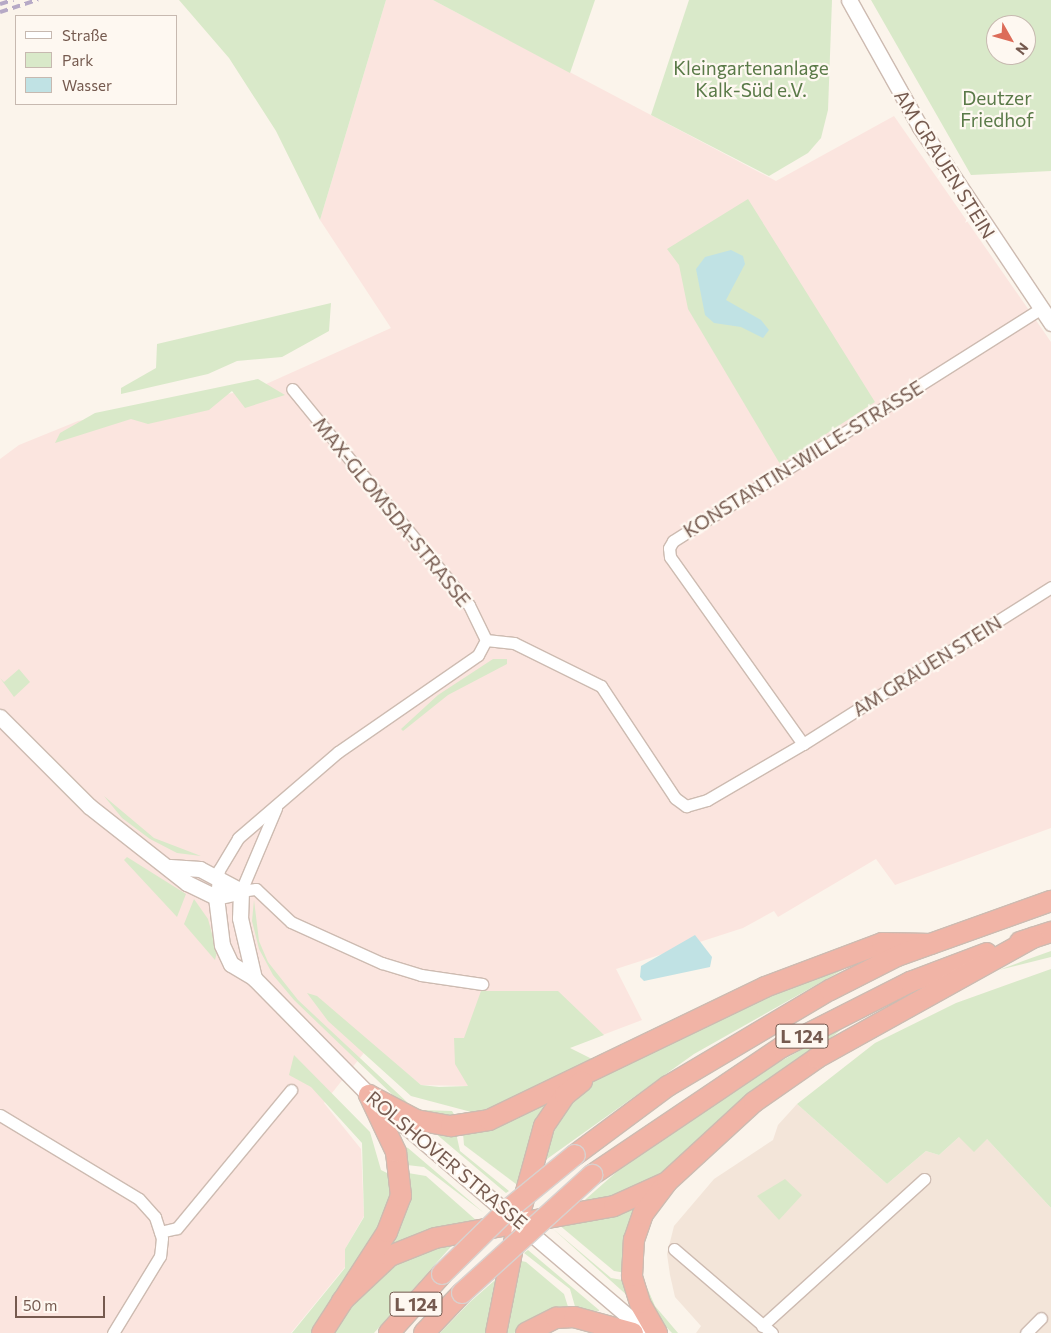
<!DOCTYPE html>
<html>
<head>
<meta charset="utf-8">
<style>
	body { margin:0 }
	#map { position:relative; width:1051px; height:1333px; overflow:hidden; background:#fbf4eb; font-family:Commissioner,sans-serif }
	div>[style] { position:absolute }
	.residential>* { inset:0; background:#f3e5d9 }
	.commercial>* { inset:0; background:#fbe5df }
	.green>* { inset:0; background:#d9e9c9 }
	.water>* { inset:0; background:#c0e2e4 }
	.roads { filter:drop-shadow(1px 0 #cdbbb1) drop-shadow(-1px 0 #cdbbb1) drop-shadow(0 1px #cdbbb1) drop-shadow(0 -1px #cdbbb1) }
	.street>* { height:11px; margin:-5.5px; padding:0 5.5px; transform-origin:5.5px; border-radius:5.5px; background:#fff }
	.secondary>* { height:15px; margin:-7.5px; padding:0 7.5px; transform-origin:7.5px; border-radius:7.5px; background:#fff }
	.highway>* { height:20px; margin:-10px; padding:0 10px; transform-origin:10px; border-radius:10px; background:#f1b4a6 }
	.rail>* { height:4px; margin-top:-2px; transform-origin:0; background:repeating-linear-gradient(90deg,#b6a9c6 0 8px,transparent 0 13px) }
	.bridges { filter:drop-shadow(1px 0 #d8d1ce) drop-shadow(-1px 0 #d8d1ce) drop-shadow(0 1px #d8d1ce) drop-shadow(0 -1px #d8d1ce) }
	.highway-bridge>* { height:20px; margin:-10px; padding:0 10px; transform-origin:10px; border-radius:10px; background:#f1b4a6 }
	span { translate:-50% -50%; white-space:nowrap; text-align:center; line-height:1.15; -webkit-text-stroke:4.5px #fef8f1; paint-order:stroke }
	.shield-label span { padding:1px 4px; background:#fef8f1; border:1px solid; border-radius:4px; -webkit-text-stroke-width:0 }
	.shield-label { font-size:18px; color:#755a4f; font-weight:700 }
	.park-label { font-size:19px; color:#5a7a48 }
	.street-label { font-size:19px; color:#755a4f }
	.legend { position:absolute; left:15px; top:15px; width:162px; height:90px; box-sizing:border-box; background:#fef8f1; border:1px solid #c7b9b0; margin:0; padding:6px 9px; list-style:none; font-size:15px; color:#755a4f }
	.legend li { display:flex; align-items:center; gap:10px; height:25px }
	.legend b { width:25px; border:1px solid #c7b9b0 }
	.north { position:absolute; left:986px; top:15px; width:50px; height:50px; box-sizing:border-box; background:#fef8f1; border:1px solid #c7b9b0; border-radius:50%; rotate:128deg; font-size:14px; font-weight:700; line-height:20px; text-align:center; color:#755a4f }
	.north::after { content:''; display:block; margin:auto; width:18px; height:22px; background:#dc6c59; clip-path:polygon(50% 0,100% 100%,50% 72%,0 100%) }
	.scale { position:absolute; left:15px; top:1296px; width:90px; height:22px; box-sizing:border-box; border:2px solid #755a4f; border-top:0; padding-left:6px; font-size:15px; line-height:18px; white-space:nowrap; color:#755a4f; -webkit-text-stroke:4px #fef8f1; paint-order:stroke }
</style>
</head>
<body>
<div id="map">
	<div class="residential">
		<i style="clip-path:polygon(797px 1104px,887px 1184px,926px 1151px,939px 1155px,959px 1137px,987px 1139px,1051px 1208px,1051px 1333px,696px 1333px,701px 1326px,675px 1297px,670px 1275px,667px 1254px,674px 1226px,714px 1179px,773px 1140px,778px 1125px)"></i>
	</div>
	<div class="commercial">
		<i style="clip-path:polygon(386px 0,433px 0,776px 181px,894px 116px,1051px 342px,1051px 828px,895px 885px,876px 859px,778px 917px,774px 911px,743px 928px,616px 969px,642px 1020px,469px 1086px,421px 1085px,371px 1044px,324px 1103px,361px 1149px,364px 1216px,345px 1249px,345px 1267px,291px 1333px,0 1333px,0 459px,19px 445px,78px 421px,255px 389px,391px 328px,320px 220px)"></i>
	</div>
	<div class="green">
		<i style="clip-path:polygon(179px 0,386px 0,320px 220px,276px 131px,229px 58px)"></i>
		<i style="clip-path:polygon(433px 0,595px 0,570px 73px)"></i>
		<i style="clip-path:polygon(689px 0,832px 0,828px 110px,821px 138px,808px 153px,769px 176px,651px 115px)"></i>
		<i style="clip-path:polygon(evenodd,871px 0,1051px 0,1051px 171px,971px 175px,871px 0,996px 25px,1026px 25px,1026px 55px,996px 55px,996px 25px)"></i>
		<i style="clip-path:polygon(748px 199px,875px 402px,780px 464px,688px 309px,679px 265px,667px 249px)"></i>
		<i style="clip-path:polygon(331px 303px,329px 331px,282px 357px,237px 361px,208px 374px,121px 394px,121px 388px,156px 368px,157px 344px)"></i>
		<i style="clip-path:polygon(258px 379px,285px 395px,245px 408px,232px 391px,209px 410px,148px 424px,131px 419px,55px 443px,60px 433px,95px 413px)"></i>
		<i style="clip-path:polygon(493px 659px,507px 659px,507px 664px,448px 695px,403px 731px,401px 729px,438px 695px)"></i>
		<i style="clip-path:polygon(19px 669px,30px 682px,14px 697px,0 678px,4px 682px)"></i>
		<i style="clip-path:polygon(104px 796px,154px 838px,201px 856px,177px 853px,150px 839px,122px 818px)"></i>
		<i style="clip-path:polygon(127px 857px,186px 894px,177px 917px,124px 860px)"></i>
		<i style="clip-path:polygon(194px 899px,208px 919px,217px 952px,215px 960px,184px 924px)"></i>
		<i style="clip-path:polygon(254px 900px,259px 941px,268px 962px,298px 1000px,408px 1103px,422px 1110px,452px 1111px,455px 1116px,437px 1119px,401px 1103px,294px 1000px,273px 975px,259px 949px,252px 921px)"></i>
		<i style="clip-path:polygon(1051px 951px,1051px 957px,999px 970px,1023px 961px)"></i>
		<i style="clip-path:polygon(862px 959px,694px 1054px,540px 1164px,564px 1109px,592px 1079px,691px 1027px)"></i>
		<i style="clip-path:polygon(1051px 969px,1051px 1208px,987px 1139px,974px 1152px,959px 1137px,939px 1155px,926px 1151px,887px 1184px,797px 1104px,875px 1043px,956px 1003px)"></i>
		<i style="clip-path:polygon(481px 991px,558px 991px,604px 1035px,570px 1048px,592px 1059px,524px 1095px,475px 1113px,411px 1096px,328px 1021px,307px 993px,317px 996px,421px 1085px,439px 1087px,468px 1086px,455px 1064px,454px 1038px,464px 1038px)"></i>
		<i style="clip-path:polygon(848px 1024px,656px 1179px,629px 1194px,579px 1205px,637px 1154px,754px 1076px)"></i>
		<i style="clip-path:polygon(294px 1055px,370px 1132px,381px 1170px,391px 1175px,394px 1204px,312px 1333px,292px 1333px,345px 1268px,345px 1249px,364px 1217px,362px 1143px,311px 1087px,289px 1075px)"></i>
		<i style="clip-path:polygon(565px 1088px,525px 1177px,516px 1184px,464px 1145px,463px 1133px)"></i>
		<i style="clip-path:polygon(435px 1133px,456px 1133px,460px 1151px,509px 1191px,506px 1193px)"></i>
		<i style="clip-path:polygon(403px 1146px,408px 1148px,484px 1213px,424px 1167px,407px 1165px)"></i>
		<i style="clip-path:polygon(408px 1173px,426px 1176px,477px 1221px,392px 1250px,389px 1243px)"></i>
		<i style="clip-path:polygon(785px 1179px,802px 1195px,779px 1220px,757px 1196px)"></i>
		<i style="clip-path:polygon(646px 1200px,626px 1273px,614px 1271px,558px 1224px)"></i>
		<i style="clip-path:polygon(552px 1228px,611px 1278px,628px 1281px,630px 1298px)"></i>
		<i style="clip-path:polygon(456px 1241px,374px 1333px,331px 1333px,349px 1306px,390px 1265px)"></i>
		<i style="clip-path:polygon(528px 1250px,599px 1310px,599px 1311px,576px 1310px,570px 1289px,524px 1253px)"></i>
		<i style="clip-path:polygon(517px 1260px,526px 1262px,564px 1294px,569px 1310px,514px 1333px,503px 1333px)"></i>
		<i style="clip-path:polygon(502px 1274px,490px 1333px,440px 1333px,470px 1302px)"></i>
		<i style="clip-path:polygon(643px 1278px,655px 1306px,678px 1333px,672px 1333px,653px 1313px)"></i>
	</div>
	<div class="water">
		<i style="clip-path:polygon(731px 250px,743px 256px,745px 264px,726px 300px,761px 320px,769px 330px,763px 338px,741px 327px,714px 323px,705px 315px,696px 269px,705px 257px)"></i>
		<i style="clip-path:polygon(695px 935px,712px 957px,710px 967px,644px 981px,640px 977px,641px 966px)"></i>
	</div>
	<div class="roads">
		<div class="street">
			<i style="left:486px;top:640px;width:28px;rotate:6deg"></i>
			<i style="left:514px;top:643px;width:97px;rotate:26.3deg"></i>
			<i style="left:601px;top:686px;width:134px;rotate:56.5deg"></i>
			<i style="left:675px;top:798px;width:14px;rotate:36deg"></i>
			<i style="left:686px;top:806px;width:22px;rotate:-16deg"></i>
			<i style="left:707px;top:800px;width:111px;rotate:-30.3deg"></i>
			<i style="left:803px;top:744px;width:294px;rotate:-32.3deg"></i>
			<i style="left:803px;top:744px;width:229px;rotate:-125.4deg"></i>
			<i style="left:670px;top:557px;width:9px;rotate:-96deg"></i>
			<i style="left:669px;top:548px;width:8px;rotate:-60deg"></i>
			<i style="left:673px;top:541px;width:434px;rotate:-32.3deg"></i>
			<i style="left:241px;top:891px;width:15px;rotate:-8deg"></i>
			<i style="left:256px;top:889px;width:48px;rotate:43.3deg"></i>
			<i style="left:291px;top:922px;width:100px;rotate:24.3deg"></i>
			<i style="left:382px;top:963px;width:41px;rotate:17.1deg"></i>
			<i style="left:421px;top:975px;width:62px;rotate:8.4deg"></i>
			<i style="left:241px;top:891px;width:90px;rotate:-67.1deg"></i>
			<i style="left:216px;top:897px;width:27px;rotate:-84deg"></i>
			<i style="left:219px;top:870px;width:37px;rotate:-59deg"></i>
			<i style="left:238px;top:838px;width:132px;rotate:-40.7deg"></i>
			<i style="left:338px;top:752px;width:170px;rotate:-34.7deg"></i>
			<i style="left:478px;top:655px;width:17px;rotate:-62deg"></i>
			<i style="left:486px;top:640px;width:39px;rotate:-116deg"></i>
			<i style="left:469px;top:605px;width:279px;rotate:-129.3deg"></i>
			<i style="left:0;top:1115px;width:162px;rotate:31.1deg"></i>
			<i style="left:139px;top:1199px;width:24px;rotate:48deg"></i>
			<i style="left:155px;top:1217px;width:22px;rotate:72deg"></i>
			<i style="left:162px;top:1238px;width:18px;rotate:96deg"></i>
			<i style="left:160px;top:1256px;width:90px;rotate:121.4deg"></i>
			<i style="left:160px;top:1232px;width:17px;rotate:-13deg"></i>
			<i style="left:177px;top:1228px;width:179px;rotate:-50.4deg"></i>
			<i style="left:674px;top:1249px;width:129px;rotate:40.6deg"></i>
			<i style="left:762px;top:1326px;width:219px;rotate:-42.2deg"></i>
			<i style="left:1026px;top:1333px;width:21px;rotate:-45deg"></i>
		</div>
		<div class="secondary">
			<i style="left:849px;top:0;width:145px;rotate:60.8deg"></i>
			<i style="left:920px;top:127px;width:236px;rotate:56.2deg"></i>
			<i style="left:0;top:717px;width:126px;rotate:45deg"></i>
			<i style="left:89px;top:806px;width:125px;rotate:38.2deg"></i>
			<i style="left:187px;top:883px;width:32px;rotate:26deg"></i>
			<i style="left:216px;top:897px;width:26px;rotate:-13deg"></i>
			<i style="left:170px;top:867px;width:30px;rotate:4deg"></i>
			<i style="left:200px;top:869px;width:47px;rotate:28.2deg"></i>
			<i style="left:241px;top:891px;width:27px;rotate:92deg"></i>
			<i style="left:240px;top:918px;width:62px;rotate:76.9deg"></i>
			<i style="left:216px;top:897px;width:48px;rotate:82.9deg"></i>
			<i style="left:222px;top:945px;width:21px;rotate:65deg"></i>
			<i style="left:231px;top:964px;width:27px;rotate:31deg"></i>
			<i style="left:254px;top:978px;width:164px;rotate:45.5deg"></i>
			<i style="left:369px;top:1095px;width:367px;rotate:40.5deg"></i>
		</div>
		<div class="highway">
			<i style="left:1020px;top:942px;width:33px;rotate:-18deg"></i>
			<i style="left:369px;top:1095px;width:53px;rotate:28deg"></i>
			<i style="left:416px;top:1120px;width:36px;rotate:10deg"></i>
			<i style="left:451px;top:1126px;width:38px;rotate:-9deg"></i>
			<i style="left:489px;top:1120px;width:306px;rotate:-25.7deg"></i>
			<i style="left:765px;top:987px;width:125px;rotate:-20.6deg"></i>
			<i style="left:882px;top:943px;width:49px;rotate:1.2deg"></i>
			<i style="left:575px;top:1155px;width:116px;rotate:-36.6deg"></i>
			<i style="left:668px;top:1086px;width:188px;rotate:-30.7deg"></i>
			<i style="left:830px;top:990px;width:75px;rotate:-26.9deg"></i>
			<i style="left:897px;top:956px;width:164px;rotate:-19.7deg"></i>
			<i style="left:592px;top:1175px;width:229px;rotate:-34deg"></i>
			<i style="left:782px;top:1047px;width:144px;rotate:-26.9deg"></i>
			<i style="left:910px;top:982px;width:82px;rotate:-20.6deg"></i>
			<i style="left:522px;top:1206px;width:83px;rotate:-74.6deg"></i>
			<i style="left:544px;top:1126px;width:37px;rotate:-56deg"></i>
			<i style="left:565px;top:1095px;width:22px;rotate:-39deg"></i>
			<i style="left:342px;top:1301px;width:66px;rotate:-43.2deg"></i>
			<i style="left:390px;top:1256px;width:48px;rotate:-21.8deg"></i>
			<i style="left:435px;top:1238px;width:182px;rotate:-10.1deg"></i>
			<i style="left:614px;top:1206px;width:54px;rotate:-24.2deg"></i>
			<i style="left:322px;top:1333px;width:120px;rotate:-57.2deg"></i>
			<i style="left:387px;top:1232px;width:39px;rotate:-69deg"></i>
			<i style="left:401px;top:1196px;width:44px;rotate:-96.5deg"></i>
			<i style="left:396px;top:1152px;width:63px;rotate:-115.3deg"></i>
			<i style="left:389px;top:1333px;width:79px;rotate:-48.1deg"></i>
			<i style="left:424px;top:1333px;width:55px;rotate:-46.5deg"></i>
			<i style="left:496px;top:1333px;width:98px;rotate:-78.8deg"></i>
			<i style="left:526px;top:1333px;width:34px;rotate:-27deg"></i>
			<i style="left:556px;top:1318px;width:18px;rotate:-3deg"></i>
			<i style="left:574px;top:1317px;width:61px;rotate:15.2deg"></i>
			<i style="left:657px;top:1333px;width:34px;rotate:-120deg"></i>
			<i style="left:640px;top:1303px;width:28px;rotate:-107deg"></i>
			<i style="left:632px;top:1276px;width:36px;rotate:-87deg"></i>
			<i style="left:634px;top:1240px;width:28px;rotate:-71deg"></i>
			<i style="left:643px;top:1214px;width:40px;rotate:-53deg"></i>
			<i style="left:667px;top:1182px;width:118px;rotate:-42.6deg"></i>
			<i style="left:754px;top:1102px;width:77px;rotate:-34.9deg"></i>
			<i style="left:817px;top:1058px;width:247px;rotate:-29.1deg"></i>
		</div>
	</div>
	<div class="rail">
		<i style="left:0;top:4px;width:14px;rotate:-17deg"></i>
		<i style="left:0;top:12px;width:40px;rotate:-18deg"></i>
	</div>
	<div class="bridges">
		<div class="highway-bridge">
			<i style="left:442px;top:1274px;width:88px;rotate:-44.5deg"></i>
			<i style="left:505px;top:1212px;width:90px;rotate:-39.2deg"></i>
			<i style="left:462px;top:1293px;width:176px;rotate:-42.2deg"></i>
		</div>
	</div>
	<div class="shield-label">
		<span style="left:802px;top:1036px">L 124</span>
		<span style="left:416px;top:1304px">L 124</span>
	</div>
	<div class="park-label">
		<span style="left:751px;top:79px">Kleingartenanlage<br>Kalk-Süd e.V.</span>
		<span style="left:997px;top:109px">Deutzer<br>Friedhof</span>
	</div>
	<div class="street-label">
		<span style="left:945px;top:164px;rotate:58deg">AM GRAUEN STEIN</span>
		<span style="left:803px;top:459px;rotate:-32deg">KONSTANTIN-WILLE-STRASSE</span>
		<span style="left:392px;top:512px;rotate:51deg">MAX-GLOMSDA-STRASSE</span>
		<span style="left:927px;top:666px;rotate:-32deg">AM GRAUEN STEIN</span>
		<span style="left:447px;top:1160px;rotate:40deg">ROLSHOVER STRASSE</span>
	</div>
	<ul class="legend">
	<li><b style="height:6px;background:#fff"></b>Straße</li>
	<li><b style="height:14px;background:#d9e9c9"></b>Park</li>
	<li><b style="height:14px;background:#c0e2e4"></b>Wasser</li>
	</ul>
	<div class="north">N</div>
	<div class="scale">50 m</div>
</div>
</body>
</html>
